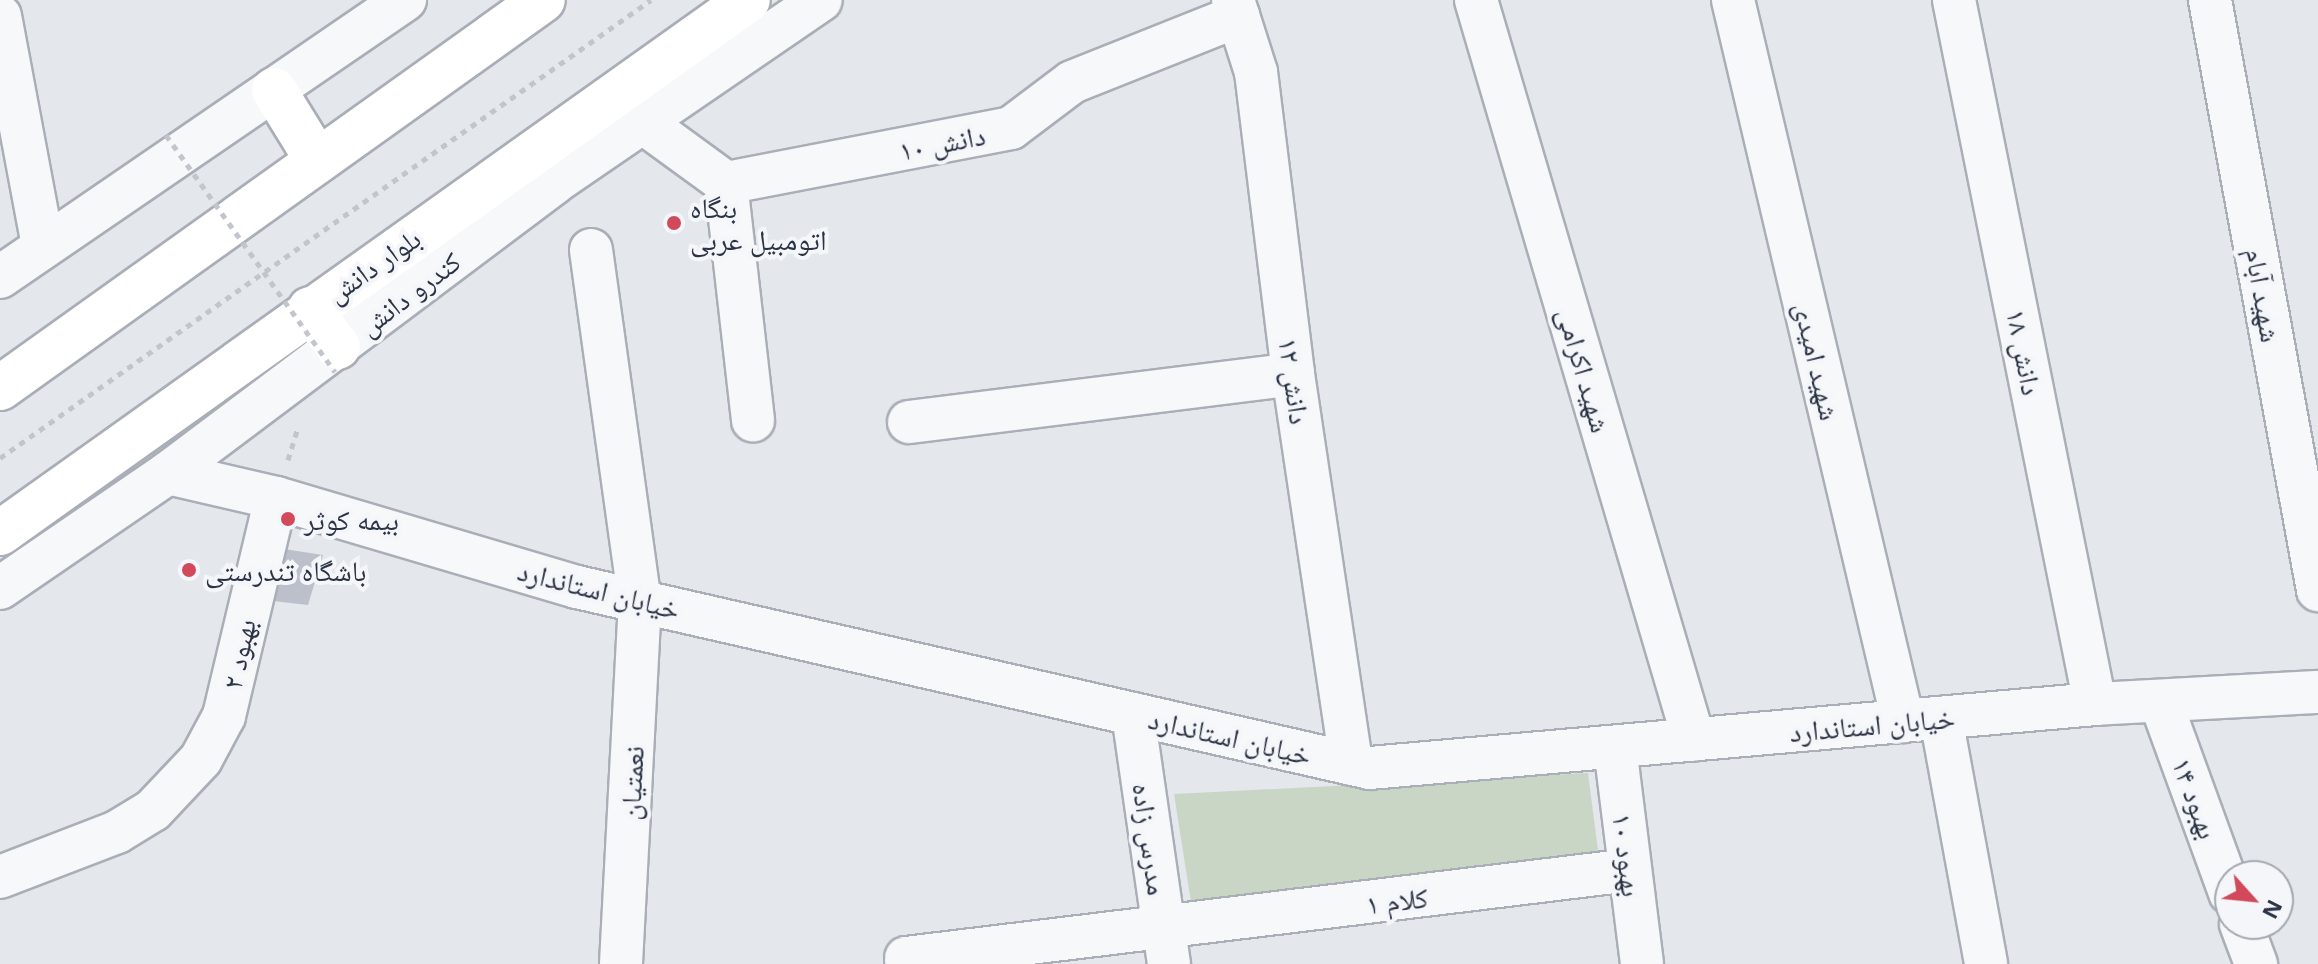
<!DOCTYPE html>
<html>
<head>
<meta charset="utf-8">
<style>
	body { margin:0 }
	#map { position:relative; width:2318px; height:964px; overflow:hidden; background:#e4e7ec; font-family:"Open Sans","Noto Naskh Arabic",sans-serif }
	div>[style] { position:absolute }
	.green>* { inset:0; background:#c9d6c5 }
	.building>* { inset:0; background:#bbc0ca }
	.path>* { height:5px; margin-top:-2.5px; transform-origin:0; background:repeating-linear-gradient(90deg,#c2c5cb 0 6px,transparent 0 12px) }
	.roads { filter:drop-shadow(2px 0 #a9aeb7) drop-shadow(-2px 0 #a9aeb7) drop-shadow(0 2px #a9aeb7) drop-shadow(0 -2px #a9aeb7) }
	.minor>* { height:42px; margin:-21px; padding:0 21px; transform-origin:21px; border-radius:21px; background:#f7f8fa }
	.major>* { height:44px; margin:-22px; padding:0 22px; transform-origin:22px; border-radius:22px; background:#fff }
	.path-bridge>* { height:5px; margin-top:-2.5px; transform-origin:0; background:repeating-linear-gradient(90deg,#c2c5cb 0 6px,transparent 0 12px) }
	.dots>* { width:22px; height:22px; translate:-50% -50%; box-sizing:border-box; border:4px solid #f4f6f9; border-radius:50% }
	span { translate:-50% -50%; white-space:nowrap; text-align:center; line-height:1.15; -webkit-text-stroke:8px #f4f6f9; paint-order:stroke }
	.street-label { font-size:28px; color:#2b3445 }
	.poi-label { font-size:28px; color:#2b3445 }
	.left { translate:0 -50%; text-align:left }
	.north { position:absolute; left:2214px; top:860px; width:80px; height:80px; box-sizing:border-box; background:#f4f6f9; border:2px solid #a4a8b1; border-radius:50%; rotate:117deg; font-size:22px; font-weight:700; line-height:32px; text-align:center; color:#2b3445 }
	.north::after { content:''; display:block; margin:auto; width:28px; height:36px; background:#d1495b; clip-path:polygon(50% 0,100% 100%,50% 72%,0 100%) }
</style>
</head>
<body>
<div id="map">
	<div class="green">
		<i style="clip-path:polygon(1588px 773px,1600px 866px,1193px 915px,1174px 794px)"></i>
	</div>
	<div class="building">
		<i style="clip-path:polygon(271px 547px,323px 555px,308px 605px,256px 599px)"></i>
	</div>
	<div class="path">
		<i style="left:0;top:458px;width:796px;rotate:-35.13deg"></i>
		<i style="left:288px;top:460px;width:34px;rotate:-73deg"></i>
	</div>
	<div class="roads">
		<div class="minor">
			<i style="left:1233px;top:0;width:76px;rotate:72.3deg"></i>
			<i style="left:1256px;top:72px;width:304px;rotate:83deg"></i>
			<i style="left:1293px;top:374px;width:394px;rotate:81.5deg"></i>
			<i style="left:1476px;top:0;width:771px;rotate:73.59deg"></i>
			<i style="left:1733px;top:0;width:741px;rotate:76.73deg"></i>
			<i style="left:1954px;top:0;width:718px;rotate:78.67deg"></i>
			<i style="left:2210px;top:0;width:600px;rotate:79.63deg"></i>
			<i style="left:0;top:16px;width:234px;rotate:79.4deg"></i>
			<i style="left:641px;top:121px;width:105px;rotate:36.1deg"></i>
			<i style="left:726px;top:183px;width:290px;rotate:-10.9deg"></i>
			<i style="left:1011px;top:128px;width:76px;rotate:-37deg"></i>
			<i style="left:1072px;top:82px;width:179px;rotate:-21.7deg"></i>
			<i style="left:726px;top:183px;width:239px;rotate:83.5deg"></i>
			<i style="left:591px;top:250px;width:354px;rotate:82.1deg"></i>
			<i style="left:640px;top:601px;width:363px;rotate:93deg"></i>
			<i style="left:0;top:277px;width:491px;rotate:-34.4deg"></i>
			<i style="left:909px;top:422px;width:387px;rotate:-7.1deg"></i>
			<i style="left:168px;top:473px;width:111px;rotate:13deg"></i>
			<i style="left:276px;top:498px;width:314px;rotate:16.5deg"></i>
			<i style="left:577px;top:587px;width:813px;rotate:12.86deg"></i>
			<i style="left:1370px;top:768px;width:728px;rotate:-5.04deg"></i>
			<i style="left:2095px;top:704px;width:223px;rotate:-3.1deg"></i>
			<i style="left:0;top:588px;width:204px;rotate:-34.4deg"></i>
			<i style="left:168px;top:473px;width:484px;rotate:-36.9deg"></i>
			<i style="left:555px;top:182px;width:322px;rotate:-34.4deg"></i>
			<i style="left:2161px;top:703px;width:202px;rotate:70deg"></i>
			<i style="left:1133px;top:714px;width:253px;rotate:81.8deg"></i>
			<i style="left:1941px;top:718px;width:250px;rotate:79.6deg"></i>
			<i style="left:1615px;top:747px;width:219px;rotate:82.9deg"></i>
			<i style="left:0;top:877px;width:125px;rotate:-21deg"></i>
			<i style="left:117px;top:832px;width:42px;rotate:-31.4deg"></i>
			<i style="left:153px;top:810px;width:70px;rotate:-46.7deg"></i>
			<i style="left:201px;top:759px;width:49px;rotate:-61.9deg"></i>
			<i style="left:224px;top:716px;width:224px;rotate:-76.6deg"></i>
			<i style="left:2241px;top:924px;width:43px;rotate:69.4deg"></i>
			<i style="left:906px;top:958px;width:729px;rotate:-6.93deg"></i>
		</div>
		<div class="major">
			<i style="left:274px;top:90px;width:82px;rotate:58.4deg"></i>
			<i style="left:310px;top:309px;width:47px;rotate:53.6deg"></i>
			<i style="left:0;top:388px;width:667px;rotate:-35.55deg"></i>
			<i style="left:0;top:533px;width:918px;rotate:-35.47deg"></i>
		</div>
	</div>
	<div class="path-bridge">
		<i style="left:166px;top:135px;width:291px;rotate:54.5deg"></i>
	</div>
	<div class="dots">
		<i style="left:674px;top:223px;background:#d1495b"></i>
		<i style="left:288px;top:519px;background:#d1495b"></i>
		<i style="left:189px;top:570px;background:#d1495b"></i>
	</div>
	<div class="street-label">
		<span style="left:942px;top:142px;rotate:-11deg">دانش ۱۰</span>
		<span style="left:373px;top:265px;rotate:-35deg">بلوار دانش</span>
		<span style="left:409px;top:293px;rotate:-37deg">کندرو دانش</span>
		<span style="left:2264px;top:295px;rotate:80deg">شهید آبام</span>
		<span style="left:2025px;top:352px;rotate:79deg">دانش ۱۸</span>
		<span style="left:1818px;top:361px;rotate:77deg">شهید امیدی</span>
		<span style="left:1585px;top:370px;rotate:74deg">شهید اکرامی</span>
		<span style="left:1295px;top:381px;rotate:82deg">دانش ۱۲</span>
		<span style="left:599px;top:589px;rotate:14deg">خیابان استاندارد</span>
		<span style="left:238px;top:654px;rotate:-78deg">بهبود ۲</span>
		<span style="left:1872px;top:724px;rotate:-5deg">خیابان استاندارد</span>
		<span style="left:1230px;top:736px;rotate:13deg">خیابان استاندارد</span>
		<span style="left:631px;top:783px;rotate:-87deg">نعمتیان</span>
		<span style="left:2196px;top:798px;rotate:70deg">بهبود ۱۴</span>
		<span style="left:1151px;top:839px;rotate:82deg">مدرس زاده</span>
		<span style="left:1628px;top:855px;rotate:83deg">بهبود ۱۰</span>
		<span style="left:1397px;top:900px;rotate:-7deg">کلام ۱</span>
	</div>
	<div class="poi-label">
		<span class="left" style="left:690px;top:223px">بنگاه<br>اتومبیل عربی</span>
		<span class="left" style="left:304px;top:519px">بیمه کوثر</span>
		<span class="left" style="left:205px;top:570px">باشگاه تندرستی</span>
	</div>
	<div class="north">N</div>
</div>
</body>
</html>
